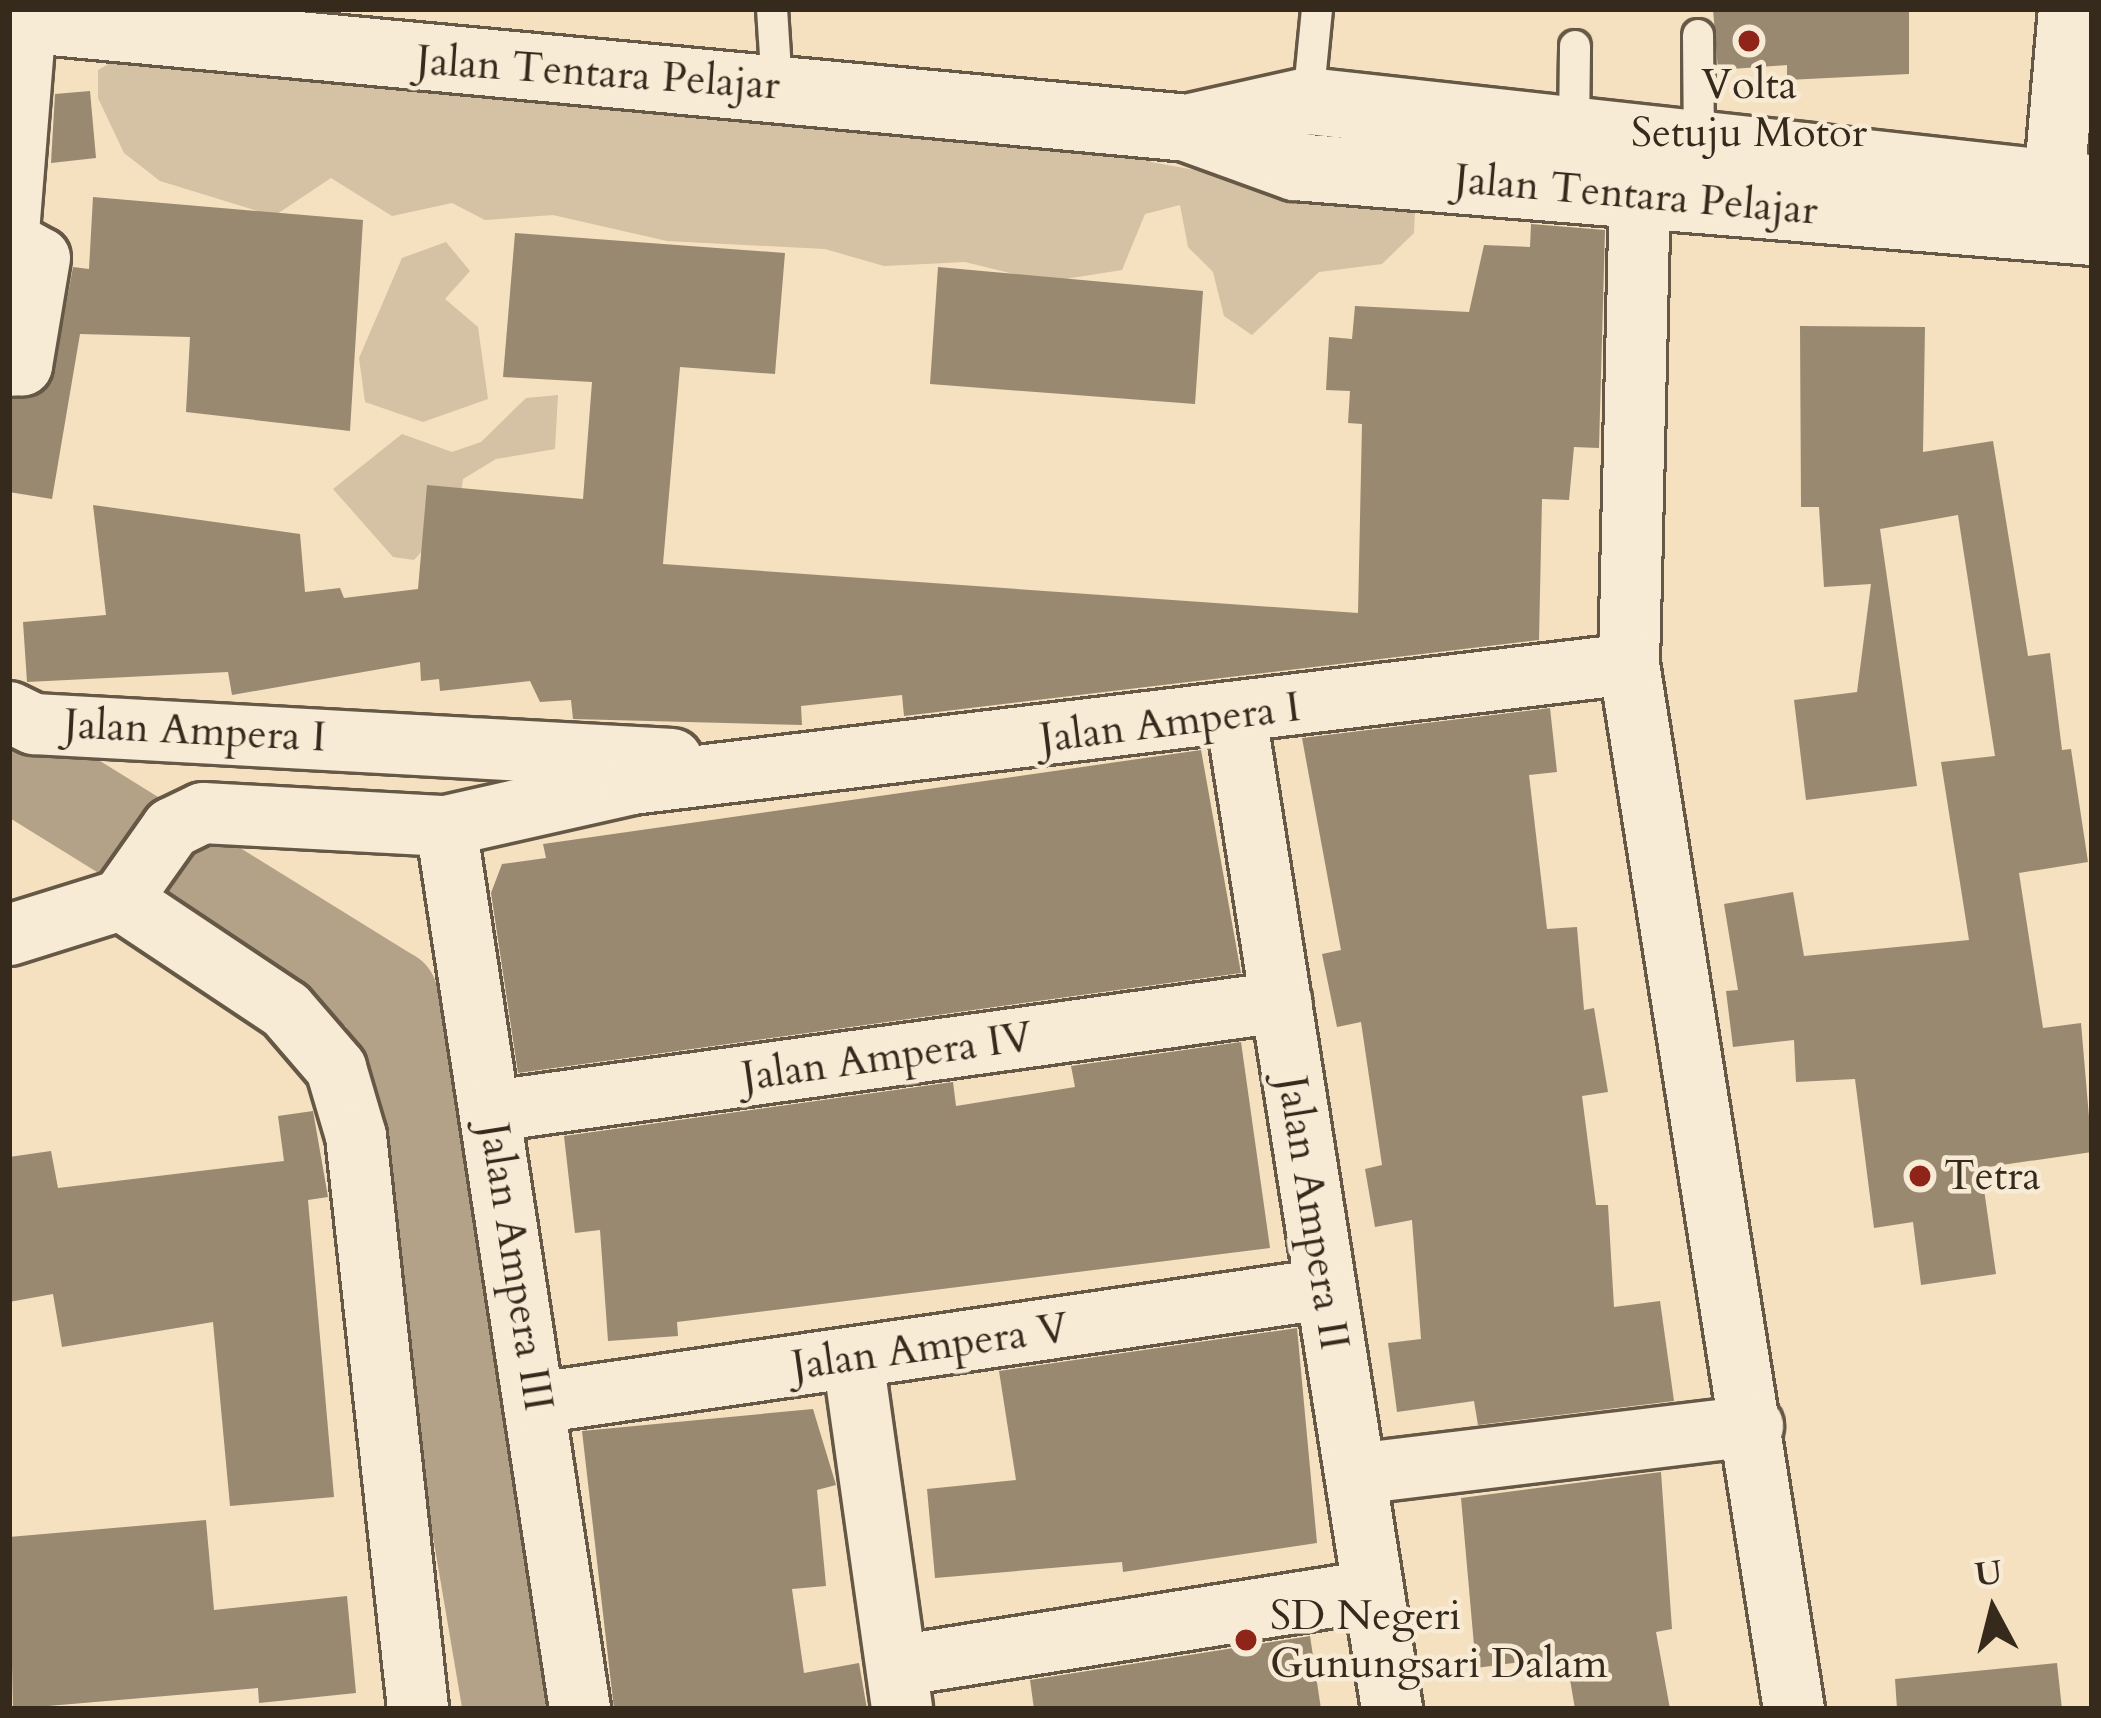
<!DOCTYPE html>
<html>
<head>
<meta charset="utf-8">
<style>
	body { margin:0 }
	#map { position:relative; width:2101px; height:1718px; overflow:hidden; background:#f5e0bf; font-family:Cardo,serif }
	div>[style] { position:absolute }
	.green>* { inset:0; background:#d5c1a3 }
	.river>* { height:96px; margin:-48px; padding:0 48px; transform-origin:48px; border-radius:48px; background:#b4a288 }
	.building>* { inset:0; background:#998971 }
	.roads { filter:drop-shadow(3px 0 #665846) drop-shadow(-3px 0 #665846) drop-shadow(0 3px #665846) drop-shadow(0 -3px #665846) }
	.service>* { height:30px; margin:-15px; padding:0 15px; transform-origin:15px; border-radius:15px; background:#f8ebd5 }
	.minor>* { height:60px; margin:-30px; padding:0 30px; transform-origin:30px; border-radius:30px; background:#f8ebd5 }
	.secondary>* { height:66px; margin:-33px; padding:0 33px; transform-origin:33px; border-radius:33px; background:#f8ebd5 }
	.dots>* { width:33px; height:33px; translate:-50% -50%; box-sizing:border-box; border:6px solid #f8ebd5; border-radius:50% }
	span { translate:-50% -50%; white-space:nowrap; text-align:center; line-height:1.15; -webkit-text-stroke:9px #f8ebd5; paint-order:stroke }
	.street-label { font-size:42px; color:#362a1d }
	.poi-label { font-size:42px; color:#362a1d }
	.left { translate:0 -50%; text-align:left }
	.frame { position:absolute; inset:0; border:12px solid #362a1d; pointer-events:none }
	.north { position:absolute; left:1933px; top:1550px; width:120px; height:120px; -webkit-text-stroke:9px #f8ebd5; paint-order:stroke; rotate:353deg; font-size:33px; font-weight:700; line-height:48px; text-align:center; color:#362a1d }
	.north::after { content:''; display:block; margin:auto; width:42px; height:54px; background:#362a1d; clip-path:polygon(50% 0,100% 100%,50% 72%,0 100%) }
</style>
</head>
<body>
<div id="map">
	<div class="green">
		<i style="clip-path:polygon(124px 55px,1135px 141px,1151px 162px,1415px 210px,1414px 233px,1382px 264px,1319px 272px,1252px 335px,1224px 316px,1213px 272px,1188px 247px,1180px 205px,1145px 214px,1122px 270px,1046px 282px,965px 262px,884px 266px,825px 249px,667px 241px,553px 215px,485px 220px,452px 203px,392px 216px,331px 178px,274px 216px,160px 181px,124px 153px,98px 98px,98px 70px)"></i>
		<i style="clip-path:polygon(446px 242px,470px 271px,445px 299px,478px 327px,488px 399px,423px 422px,365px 402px,359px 358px,402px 258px)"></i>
		<i style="clip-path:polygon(558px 395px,555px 449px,496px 459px,463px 479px,459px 510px,414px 560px,393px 557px,333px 489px,402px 434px,452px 452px,481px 442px,526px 398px)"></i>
	</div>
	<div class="river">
		<i style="left:9px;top:761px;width:448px;rotate:31.8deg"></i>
		<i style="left:390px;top:997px;width:722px;rotate:80.36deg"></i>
	</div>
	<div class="building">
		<i style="clip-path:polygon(1713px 9px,1909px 9px,1909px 74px,1787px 80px,1787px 65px,1718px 70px)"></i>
		<i style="clip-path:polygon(90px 91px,96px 158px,51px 163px,55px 94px)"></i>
		<i style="clip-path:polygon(93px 197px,363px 220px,350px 431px,186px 412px,190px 337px,80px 334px,52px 499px,9px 492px,9px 400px,51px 384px,73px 267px,89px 269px)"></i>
		<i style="clip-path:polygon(1531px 224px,1605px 230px,1599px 448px,1574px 447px,1569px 500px,1542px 499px,1539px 640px,904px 716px,902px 695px,801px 706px,802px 725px,573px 719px,571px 700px,540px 702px,530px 681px,440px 691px,439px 679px,421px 681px,420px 662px,232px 695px,228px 672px,27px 682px,23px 622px,106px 615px,93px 505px,300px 534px,305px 592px,340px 588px,344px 598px,418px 589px,427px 485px,583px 499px,592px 382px,503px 377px,515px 233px,785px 253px,775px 374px,680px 367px,663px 564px,1358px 613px,1362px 424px,1348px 423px,1350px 391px,1326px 390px,1329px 337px,1352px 339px,1355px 306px,1469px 312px,1484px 245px,1530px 247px)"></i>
		<i style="clip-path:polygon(938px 267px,1203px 291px,1195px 404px,930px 384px)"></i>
		<i style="clip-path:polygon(1800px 326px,1925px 327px,1923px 452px,1993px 441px,2028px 656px,2050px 653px,2062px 750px,2071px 749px,2088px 862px,2019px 873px,2043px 1028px,2081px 1023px,2092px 1152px,1981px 1168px,1996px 1274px,1921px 1285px,1913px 1222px,1874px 1228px,1855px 1079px,1796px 1082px,1794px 1040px,1733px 1047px,1726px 991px,1738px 990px,1724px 904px,1793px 892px,1804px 956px,1969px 940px,1941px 762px,1995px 756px,1958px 515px,1880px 529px,1917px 786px,1806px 800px,1794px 700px,1857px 692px,1871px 584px,1824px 587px,1819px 507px,1801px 507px)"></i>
		<i style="clip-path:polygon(1550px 708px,1557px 772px,1529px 775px,1547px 929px,1577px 927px,1584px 1010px,1594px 1008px,1608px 1092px,1582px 1096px,1596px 1205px,1608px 1205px,1614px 1307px,1660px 1301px,1674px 1401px,1478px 1425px,1474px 1401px,1397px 1412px,1388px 1343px,1421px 1339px,1412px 1220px,1375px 1227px,1365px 1169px,1382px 1165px,1361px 1022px,1337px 1027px,1322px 954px,1341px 950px,1302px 738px)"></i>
		<i style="clip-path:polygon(1201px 750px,1241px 973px,518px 1073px,491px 893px,502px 864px,546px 858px,543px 844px)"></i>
		<i style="clip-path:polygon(1241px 1042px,1270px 1248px,677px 1322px,678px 1336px,608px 1341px,600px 1230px,575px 1233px,564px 1136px,953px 1082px,956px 1106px,1075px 1087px,1071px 1066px)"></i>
		<i style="clip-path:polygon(313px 1111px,328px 1197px,308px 1200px,334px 1497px,230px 1506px,213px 1322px,62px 1347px,53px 1294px,9px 1302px,9px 1157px,51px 1151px,58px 1188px,284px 1161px,278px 1116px)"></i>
		<i style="clip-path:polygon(1297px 1328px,1317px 1543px,1123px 1572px,1122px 1562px,935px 1578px,927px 1489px,1016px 1480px,999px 1371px)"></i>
		<i style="clip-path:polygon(813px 1409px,836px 1485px,817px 1490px,826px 1586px,792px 1589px,804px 1673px,859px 1663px,867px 1709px,614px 1709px,582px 1431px)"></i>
		<i style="clip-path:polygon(1661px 1472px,1672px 1629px,1656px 1632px,1670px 1709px,1575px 1709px,1566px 1656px,1476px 1668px,1461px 1498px)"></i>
		<i style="clip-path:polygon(206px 1520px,214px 1610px,347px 1596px,356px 1693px,259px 1703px,258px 1688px,13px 1709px,9px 1537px)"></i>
		<i style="clip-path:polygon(1310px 1636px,1321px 1709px,1034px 1709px,1030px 1680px)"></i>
		<i style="clip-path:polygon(2057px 1663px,2062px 1709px,1897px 1709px,1895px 1679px)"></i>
	</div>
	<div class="roads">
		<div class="service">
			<i style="left:772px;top:9px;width:77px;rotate:86.3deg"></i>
			<i style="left:1698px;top:35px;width:110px;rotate:89.5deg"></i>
			<i style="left:1308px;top:101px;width:92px;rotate:-84.4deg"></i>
			<i style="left:1574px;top:131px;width:85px;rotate:-89.3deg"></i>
		</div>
		<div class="minor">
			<i style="left:1641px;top:144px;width:520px;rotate:91.32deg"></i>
			<i style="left:1629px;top:664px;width:1058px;rotate:81.03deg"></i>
			<i style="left:2054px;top:184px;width:176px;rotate:-85.1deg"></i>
			<i style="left:9px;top:232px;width:213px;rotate:-85.4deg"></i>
			<i style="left:9px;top:241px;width:35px;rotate:29deg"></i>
			<i style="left:40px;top:258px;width:109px;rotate:99.5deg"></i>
			<i style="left:22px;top:365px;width:13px;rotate:176deg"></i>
			<i style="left:9px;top:712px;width:28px;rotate:26deg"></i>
			<i style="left:34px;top:724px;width:639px;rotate:3.14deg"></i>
			<i style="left:1236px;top:716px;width:1005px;rotate:81.07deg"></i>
			<i style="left:446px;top:826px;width:893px;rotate:81.37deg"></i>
			<i style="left:121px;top:900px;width:88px;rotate:-54.7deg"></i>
			<i style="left:172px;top:828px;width:34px;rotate:-26deg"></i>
			<i style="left:203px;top:813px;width:243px;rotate:3.1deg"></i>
			<i style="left:446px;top:826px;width:191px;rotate:-12.7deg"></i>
			<i style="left:632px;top:784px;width:1004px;rotate:-6.86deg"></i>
			<i style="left:9px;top:935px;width:117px;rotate:-17.4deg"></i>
			<i style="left:121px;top:900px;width:198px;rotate:33.7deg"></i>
			<i style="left:286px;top:1010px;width:77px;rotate:49.2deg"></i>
			<i style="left:336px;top:1068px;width:71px;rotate:73.6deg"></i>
			<i style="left:356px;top:1136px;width:576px;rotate:83.82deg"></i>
			<i style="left:493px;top:1111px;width:796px;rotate:-7.88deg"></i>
			<i style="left:853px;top:1359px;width:353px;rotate:82deg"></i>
			<i style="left:537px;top:1403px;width:795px;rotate:-8.24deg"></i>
			<i style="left:1356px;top:1474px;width:400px;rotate:-6.9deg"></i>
			<i style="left:897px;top:1666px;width:481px;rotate:-9deg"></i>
		</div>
		<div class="secondary">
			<i style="left:9px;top:18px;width:1183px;rotate:5.33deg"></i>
			<i style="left:1187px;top:128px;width:115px;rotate:19.9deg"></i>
			<i style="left:1295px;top:167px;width:800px;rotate:4.66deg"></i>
			<i style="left:1187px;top:128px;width:124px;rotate:-12.6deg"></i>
			<i style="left:1308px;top:101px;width:779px;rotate:6.34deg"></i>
		</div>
	</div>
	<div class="dots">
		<i style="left:1749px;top:41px;background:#8f2418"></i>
		<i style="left:1920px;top:1176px;background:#8f2418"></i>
		<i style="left:1246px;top:1640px;background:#8f2418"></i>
	</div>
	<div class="street-label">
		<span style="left:598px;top:73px;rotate:4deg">Jalan Tentara Pelajar</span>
		<span style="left:1636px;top:195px;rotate:5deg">Jalan Tentara Pelajar</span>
		<span style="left:1170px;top:723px;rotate:-7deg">Jalan Ampera I</span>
		<span style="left:195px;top:731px;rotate:3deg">Jalan Ampera I</span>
		<span style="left:887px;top:1057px;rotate:-8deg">Jalan Ampera IV</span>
		<span style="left:1313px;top:1213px;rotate:81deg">Jalan Ampera II</span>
		<span style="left:516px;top:1267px;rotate:81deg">Jalan Ampera III</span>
		<span style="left:930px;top:1347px;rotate:-8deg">Jalan Ampera V</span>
	</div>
	<div class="poi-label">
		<span style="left:1749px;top:109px">Volta<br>Setuju Motor</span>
		<span class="left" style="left:1944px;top:1176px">Tetra</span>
		<span class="left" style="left:1270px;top:1640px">SD Negeri<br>Gunungsari Dalam</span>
	</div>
	<div class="frame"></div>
	<div class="north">U</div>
</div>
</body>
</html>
